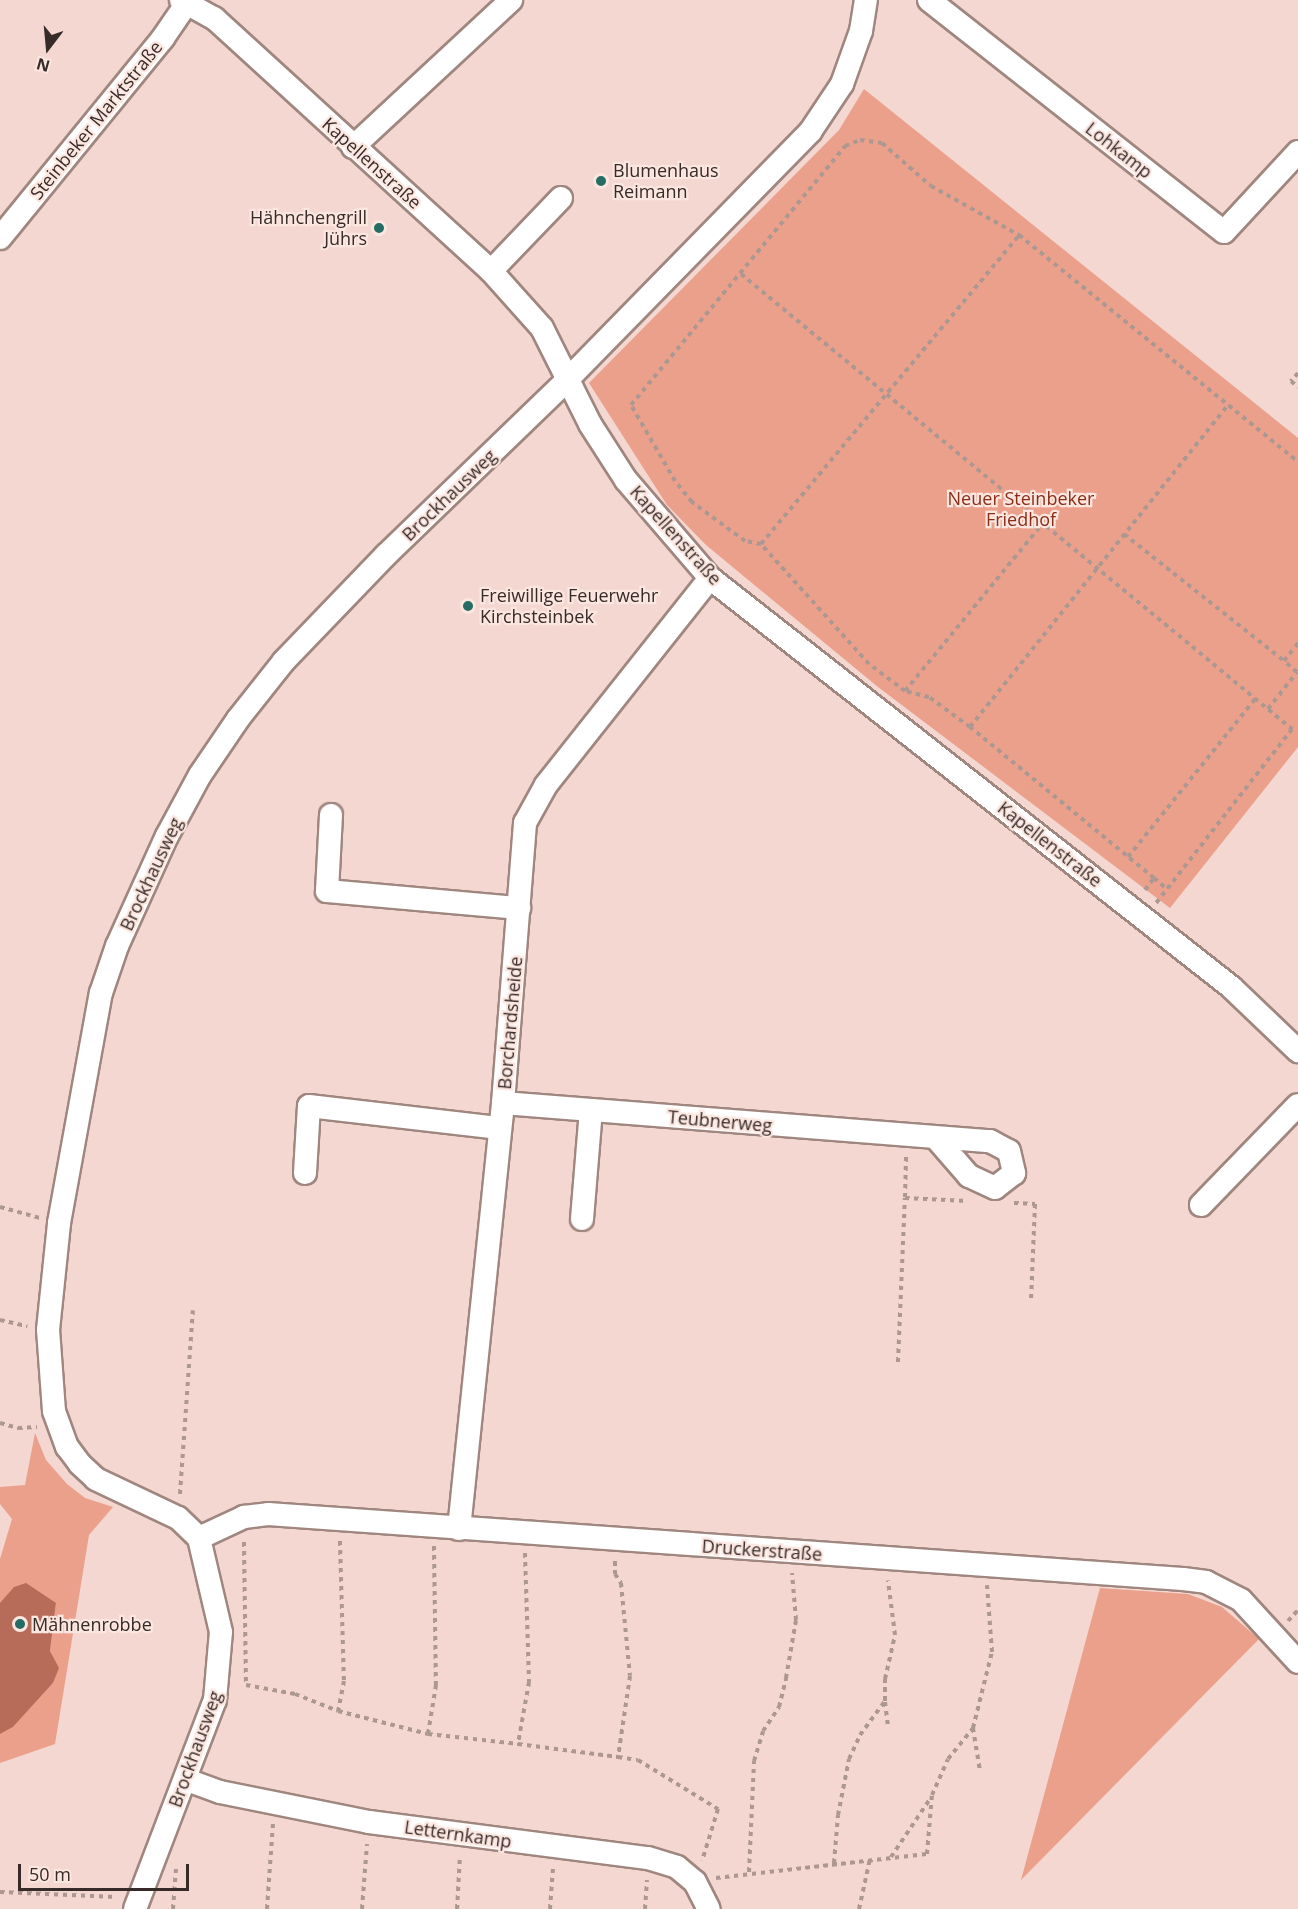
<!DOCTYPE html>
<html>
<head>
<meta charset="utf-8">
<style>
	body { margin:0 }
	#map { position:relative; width:1298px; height:1909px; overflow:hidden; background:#f3d7d0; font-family:"Open Sans",sans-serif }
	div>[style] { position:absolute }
	.green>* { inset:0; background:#eba08c }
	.water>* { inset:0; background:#b76b59 }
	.path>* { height:4px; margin-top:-2px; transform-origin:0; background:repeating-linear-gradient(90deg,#ad9791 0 4.5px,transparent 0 9px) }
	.roads { filter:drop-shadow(2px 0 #9f867f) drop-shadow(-2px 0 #9f867f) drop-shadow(0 2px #9f867f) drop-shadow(0 -2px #9f867f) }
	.minor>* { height:22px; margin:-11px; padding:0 11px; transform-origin:11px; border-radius:11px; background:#fff }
	.dots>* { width:16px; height:16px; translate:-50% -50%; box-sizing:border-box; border:3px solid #fce6e0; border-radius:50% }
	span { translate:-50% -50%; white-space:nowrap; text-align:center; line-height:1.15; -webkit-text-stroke:4.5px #fce6e0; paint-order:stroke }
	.street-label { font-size:18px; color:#362b28 }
	.poi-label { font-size:18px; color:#362b28 }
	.left { translate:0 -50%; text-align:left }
	.right { translate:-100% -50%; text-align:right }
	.park-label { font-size:18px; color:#8a2d16 }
	.north { position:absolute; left:18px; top:18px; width:60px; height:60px; -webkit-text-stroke:4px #fce6e0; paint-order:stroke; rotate:196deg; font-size:16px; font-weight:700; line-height:24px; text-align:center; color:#362b28 }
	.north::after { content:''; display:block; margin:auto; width:21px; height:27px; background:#362b28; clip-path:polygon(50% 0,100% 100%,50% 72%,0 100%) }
	.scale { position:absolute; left:18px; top:1864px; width:171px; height:27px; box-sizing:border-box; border:3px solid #362b28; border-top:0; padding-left:8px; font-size:18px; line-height:21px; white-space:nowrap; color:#362b28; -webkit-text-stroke:4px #fce6e0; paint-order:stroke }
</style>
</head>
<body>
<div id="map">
	<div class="green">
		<i style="clip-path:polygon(864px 89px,1298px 438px,1298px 747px,1170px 908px,878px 687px,706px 545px,667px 505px,589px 383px,839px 130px)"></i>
		<i style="clip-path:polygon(35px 1433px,46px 1460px,67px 1484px,85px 1498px,113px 1507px,89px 1535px,55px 1744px,0 1763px,0 1734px,13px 1727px,53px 1683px,58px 1668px,50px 1651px,56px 1603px,0 1603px,0 1559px,12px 1519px,0 1504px,0 1487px,25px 1485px)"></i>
		<i style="clip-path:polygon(1100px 1588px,1188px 1594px,1222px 1607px,1259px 1639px,1021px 1880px)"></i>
	</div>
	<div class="water">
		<i style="clip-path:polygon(26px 1583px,56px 1603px,50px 1651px,59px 1668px,53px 1683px,13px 1727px,0 1734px,0 1603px,14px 1587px)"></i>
	</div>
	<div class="path">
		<i style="left:741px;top:274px;width:715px;rotate:39.55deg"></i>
		<i style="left:1292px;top:729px;width:221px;rotate:128deg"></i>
		<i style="left:1298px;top:373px;width:11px;rotate:131deg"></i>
		<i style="left:1291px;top:381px;width:9px;rotate:41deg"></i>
		<i style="left:1124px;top:534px;width:204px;rotate:38.4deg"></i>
		<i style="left:761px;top:544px;width:403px;rotate:-50.1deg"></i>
		<i style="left:905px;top:691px;width:217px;rotate:-50.6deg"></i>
		<i style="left:1268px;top:709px;width:47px;rotate:-51.9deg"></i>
		<i style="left:1297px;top:672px;width:17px;rotate:-140deg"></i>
		<i style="left:1284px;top:661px;width:23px;rotate:-52deg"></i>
		<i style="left:970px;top:727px;width:411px;rotate:-51.3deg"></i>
		<i style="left:1128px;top:857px;width:203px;rotate:-51.2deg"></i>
		<i style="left:1154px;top:878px;width:17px;rotate:40deg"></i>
		<i style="left:1145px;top:890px;width:15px;rotate:-53deg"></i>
		<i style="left:1154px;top:878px;width:238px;rotate:-140.6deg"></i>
		<i style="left:970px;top:727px;width:51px;rotate:-143.8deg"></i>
		<i style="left:929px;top:697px;width:25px;rotate:-166deg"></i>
		<i style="left:905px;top:691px;width:45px;rotate:-143.1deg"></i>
		<i style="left:869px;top:664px;width:161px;rotate:-132deg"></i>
		<i style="left:761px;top:544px;width:16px;rotate:-169deg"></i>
		<i style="left:745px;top:541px;width:66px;rotate:-143.7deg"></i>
		<i style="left:692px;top:502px;width:27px;rotate:-129deg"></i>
		<i style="left:675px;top:481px;width:88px;rotate:-120.1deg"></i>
		<i style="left:631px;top:405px;width:336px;rotate:-50.4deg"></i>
		<i style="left:845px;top:146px;width:16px;rotate:-22deg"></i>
		<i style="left:860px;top:140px;width:22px;rotate:8deg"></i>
		<i style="left:882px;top:143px;width:65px;rotate:41.3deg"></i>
		<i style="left:931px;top:186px;width:101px;rotate:29.1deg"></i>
		<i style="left:1019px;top:235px;width:360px;rotate:39.1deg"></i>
		<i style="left:906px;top:1157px;width:41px;rotate:91.4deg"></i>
		<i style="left:905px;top:1198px;width:62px;rotate:2.8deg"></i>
		<i style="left:1014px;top:1203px;width:21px;rotate:3deg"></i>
		<i style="left:1035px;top:1204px;width:95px;rotate:92.4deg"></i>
		<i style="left:0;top:1207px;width:41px;rotate:15.4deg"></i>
		<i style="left:0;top:1320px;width:28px;rotate:13deg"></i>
		<i style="left:898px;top:1362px;width:164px;rotate:-87.6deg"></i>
		<i style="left:0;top:1423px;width:19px;rotate:16deg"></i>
		<i style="left:18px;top:1428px;width:19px;rotate:-3deg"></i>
		<i style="left:180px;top:1494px;width:184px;rotate:-86deg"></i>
		<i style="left:340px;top:1541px;width:140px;rotate:88.4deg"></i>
		<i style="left:344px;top:1681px;width:31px;rotate:101deg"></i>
		<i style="left:338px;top:1711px;width:93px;rotate:14.3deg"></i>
		<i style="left:244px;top:1542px;width:143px;rotate:89.2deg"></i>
		<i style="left:246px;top:1685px;width:50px;rotate:10.4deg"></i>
		<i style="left:295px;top:1694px;width:46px;rotate:21.6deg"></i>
		<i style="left:434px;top:1546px;width:139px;rotate:89.2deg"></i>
		<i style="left:436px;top:1685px;width:50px;rotate:99.3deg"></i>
		<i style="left:428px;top:1734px;width:91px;rotate:6.3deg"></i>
		<i style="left:525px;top:1553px;width:129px;rotate:88.2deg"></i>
		<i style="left:529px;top:1682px;width:63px;rotate:100.1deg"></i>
		<i style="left:518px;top:1744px;width:101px;rotate:7.4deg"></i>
		<i style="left:615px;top:1561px;width:13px;rotate:90deg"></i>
		<i style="left:615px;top:1574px;width:11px;rotate:56deg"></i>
		<i style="left:621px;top:1583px;width:93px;rotate:84.5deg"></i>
		<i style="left:630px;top:1676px;width:82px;rotate:98.4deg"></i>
		<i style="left:618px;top:1757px;width:20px;rotate:9deg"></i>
		<i style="left:638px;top:1760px;width:94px;rotate:31.5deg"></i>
		<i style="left:718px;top:1809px;width:54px;rotate:107.1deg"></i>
		<i style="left:1288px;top:1621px;width:15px;rotate:-48deg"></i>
		<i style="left:885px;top:1702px;width:23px;rotate:83deg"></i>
		<i style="left:973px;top:1728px;width:44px;rotate:80.8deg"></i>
		<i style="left:891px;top:1857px;width:73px;rotate:-56.1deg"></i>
		<i style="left:834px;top:1863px;width:48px;rotate:-85.2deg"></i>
		<i style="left:838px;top:1815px;width:57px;rotate:-78.9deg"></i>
		<i style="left:849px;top:1759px;width:26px;rotate:-65deg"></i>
		<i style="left:860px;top:1735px;width:42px;rotate:-53.7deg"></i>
		<i style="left:885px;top:1701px;width:22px;rotate:-90deg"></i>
		<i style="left:885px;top:1679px;width:45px;rotate:-77.2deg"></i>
		<i style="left:895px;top:1635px;width:55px;rotate:-97.3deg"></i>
		<i style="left:749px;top:1872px;width:111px;rotate:-87.4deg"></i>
		<i style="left:754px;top:1761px;width:31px;rotate:-73deg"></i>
		<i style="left:763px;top:1731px;width:29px;rotate:-56deg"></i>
		<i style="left:779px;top:1707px;width:30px;rotate:-76deg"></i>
		<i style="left:786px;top:1678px;width:59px;rotate:-80.2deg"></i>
		<i style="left:796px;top:1620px;width:47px;rotate:-94.9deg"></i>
		<i style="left:716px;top:1878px;width:212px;rotate:-6.5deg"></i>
		<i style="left:927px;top:1854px;width:59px;rotate:-85.2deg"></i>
		<i style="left:932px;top:1795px;width:39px;rotate:-66deg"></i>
		<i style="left:948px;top:1759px;width:40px;rotate:-51deg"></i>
		<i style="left:973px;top:1728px;width:78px;rotate:-76deg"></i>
		<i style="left:992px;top:1652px;width:67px;rotate:-94.3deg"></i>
		<i style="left:0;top:1892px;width:116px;rotate:2.5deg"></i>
		<i style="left:173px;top:1909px;width:41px;rotate:-85.8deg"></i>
		<i style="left:267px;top:1909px;width:86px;rotate:-86deg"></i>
		<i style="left:362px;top:1909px;width:65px;rotate:-85.6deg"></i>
		<i style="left:457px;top:1909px;width:53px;rotate:-86.8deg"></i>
		<i style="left:550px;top:1909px;width:41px;rotate:-85.8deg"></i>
		<i style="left:645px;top:1909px;width:29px;rotate:-86deg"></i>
		<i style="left:859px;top:1909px;width:51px;rotate:-77.6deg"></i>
	</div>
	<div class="roads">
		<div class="minor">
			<i style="left:181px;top:0;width:38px;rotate:29deg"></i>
			<i style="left:214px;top:18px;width:375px;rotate:42.4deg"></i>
			<i style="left:491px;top:271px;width:76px;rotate:48.2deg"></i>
			<i style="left:542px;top:328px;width:107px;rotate:63.4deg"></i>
			<i style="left:590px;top:424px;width:67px;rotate:57.3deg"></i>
			<i style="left:626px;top:480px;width:129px;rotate:49.4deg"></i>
			<i style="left:710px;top:578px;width:662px;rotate:38.13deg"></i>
			<i style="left:1231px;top:987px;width:93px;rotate:43.7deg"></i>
			<i style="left:929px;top:0;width:375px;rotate:38.2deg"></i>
			<i style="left:1224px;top:232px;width:109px;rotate:-47.2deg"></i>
			<i style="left:353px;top:147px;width:216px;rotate:-42.9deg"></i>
			<i style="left:0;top:238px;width:258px;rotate:-50.8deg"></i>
			<i style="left:163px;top:38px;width:46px;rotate:-55.6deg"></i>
			<i style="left:491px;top:271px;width:101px;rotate:-46.2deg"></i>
			<i style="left:331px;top:815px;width:76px;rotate:93deg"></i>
			<i style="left:327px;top:891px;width:193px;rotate:5.1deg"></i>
			<i style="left:503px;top:1103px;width:488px;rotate:4.5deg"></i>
			<i style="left:990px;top:1141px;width:21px;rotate:28deg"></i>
			<i style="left:1009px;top:1151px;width:23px;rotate:77deg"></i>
			<i style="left:1014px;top:1173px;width:24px;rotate:142deg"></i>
			<i style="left:995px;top:1188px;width:29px;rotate:-155deg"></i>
			<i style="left:969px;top:1176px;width:50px;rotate:-131deg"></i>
			<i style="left:305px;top:1173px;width:67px;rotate:-86.6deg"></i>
			<i style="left:309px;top:1106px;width:192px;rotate:6.6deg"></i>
			<i style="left:1201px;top:1205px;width:139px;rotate:-45.9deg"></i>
			<i style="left:582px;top:1219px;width:109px;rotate:-85.3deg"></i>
			<i style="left:459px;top:1529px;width:428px;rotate:-84.1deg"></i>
			<i style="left:503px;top:1103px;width:281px;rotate:-85.5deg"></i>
			<i style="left:525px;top:823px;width:43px;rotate:-61.1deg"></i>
			<i style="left:546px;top:785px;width:264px;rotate:-51.6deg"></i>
			<i style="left:199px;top:1538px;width:50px;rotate:-25deg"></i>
			<i style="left:244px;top:1517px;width:24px;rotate:-7deg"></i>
			<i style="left:268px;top:1514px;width:917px;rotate:4.06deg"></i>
			<i style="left:1183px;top:1579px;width:23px;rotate:7deg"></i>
			<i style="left:1206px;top:1582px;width:39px;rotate:27deg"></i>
			<i style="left:1241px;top:1600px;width:84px;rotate:47.4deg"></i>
			<i style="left:187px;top:1780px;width:35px;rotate:20deg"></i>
			<i style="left:220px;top:1792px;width:152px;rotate:11.4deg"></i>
			<i style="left:369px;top:1822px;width:281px;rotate:7.4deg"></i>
			<i style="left:648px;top:1858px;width:30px;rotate:17deg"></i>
			<i style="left:677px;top:1867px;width:23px;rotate:40deg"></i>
			<i style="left:695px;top:1882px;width:30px;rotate:63deg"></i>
			<i style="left:135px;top:1909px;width:224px;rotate:-69.1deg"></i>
			<i style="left:215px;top:1700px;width:68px;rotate:-85deg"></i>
			<i style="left:221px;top:1632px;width:97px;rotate:-103.2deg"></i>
			<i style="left:199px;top:1538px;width:29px;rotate:-136deg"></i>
			<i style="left:178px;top:1518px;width:91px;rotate:-154.6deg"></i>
			<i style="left:96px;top:1479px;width:22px;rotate:-137deg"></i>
			<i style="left:80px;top:1464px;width:21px;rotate:-127deg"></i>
			<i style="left:67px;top:1447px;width:38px;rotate:-110deg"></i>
			<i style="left:54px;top:1411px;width:81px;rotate:-94.2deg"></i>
			<i style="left:48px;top:1330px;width:108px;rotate:-84.1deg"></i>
			<i style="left:59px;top:1223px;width:234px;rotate:-79.7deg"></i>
			<i style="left:101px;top:993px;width:50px;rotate:-71.2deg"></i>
			<i style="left:117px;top:946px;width:121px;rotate:-65.6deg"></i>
			<i style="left:167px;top:836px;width:69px;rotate:-61.6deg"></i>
			<i style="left:200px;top:775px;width:68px;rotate:-55.8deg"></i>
			<i style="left:238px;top:719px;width:74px;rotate:-51.6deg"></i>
			<i style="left:284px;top:661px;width:147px;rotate:-46.1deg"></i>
			<i style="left:386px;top:555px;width:253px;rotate:-44deg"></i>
			<i style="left:568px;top:379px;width:346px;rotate:-45.6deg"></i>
			<i style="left:810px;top:132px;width:58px;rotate:-56.3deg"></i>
			<i style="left:842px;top:84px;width:56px;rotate:-70.3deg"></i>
			<i style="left:861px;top:31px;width:31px;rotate:-81deg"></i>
		</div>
	</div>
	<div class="dots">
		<i style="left:601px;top:181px;background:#246c64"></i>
		<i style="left:379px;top:228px;background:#246c64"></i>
		<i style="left:468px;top:606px;background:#246c64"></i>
		<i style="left:20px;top:1624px;background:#246c64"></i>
	</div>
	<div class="street-label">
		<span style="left:96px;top:120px;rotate:-51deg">Steinbeker Marktstraße</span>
		<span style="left:1119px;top:150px;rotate:38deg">Lohkamp</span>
		<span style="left:372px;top:163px;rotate:42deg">Kapellenstraße</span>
		<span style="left:449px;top:495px;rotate:-44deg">Brockhausweg</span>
		<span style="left:676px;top:535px;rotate:48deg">Kapellenstraße</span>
		<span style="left:1050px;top:844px;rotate:38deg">Kapellenstraße</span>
		<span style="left:151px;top:874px;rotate:-65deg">Brockhausweg</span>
		<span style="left:510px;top:1023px;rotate:-85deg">Borchardsheide</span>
		<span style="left:720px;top:1121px;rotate:5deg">Teubnerweg</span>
		<span style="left:762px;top:1550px;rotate:4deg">Druckerstraße</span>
		<span style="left:195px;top:1749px;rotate:-70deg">Brockhausweg</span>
		<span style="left:458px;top:1834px;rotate:8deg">Letternkamp</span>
	</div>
	<div class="poi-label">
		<span class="left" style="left:613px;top:181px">Blumenhaus<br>Reimann</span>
		<span class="right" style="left:367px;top:228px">Hähnchengrill<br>Jührs</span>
		<span class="left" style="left:480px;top:606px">Freiwillige Feuerwehr<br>Kirchsteinbek</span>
		<span class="left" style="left:32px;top:1624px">Mähnenrobbe</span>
	</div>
	<div class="park-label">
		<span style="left:1021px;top:509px">Neuer Steinbeker<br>Friedhof</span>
	</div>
	<div class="north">N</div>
	<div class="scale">50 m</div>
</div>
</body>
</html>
